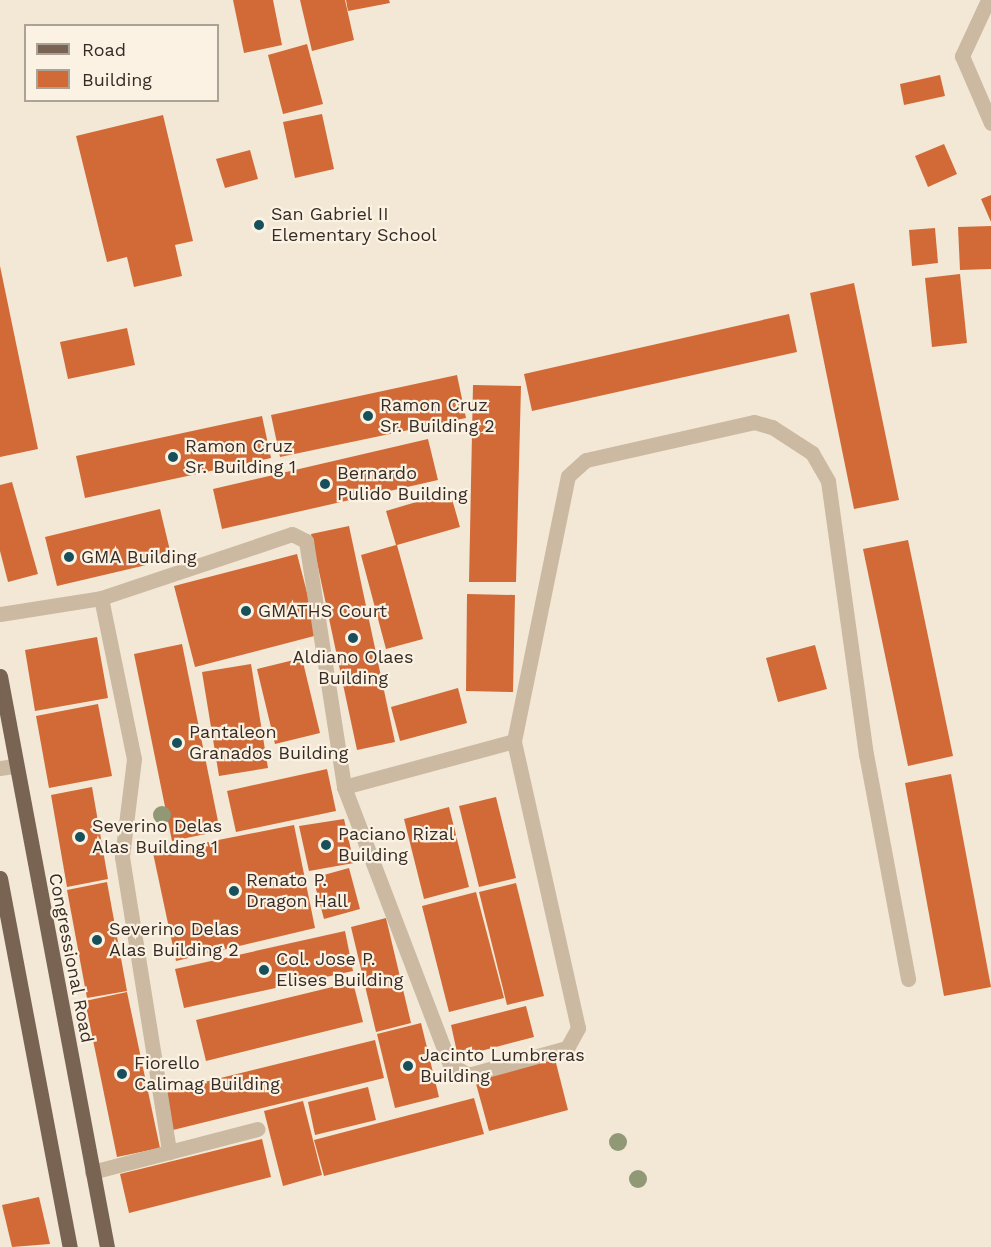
<!DOCTYPE html>
<html>
<head>
<meta charset="utf-8">
<style>
	body { margin:0 }
	#map { position:relative; width:991px; height:1247px; overflow:hidden; background:#f3e8d6; font-family:"Work Sans",sans-serif }
	div>[style] { position:absolute }
	.building>* { inset:0; background:#d16a37 }
	.minor>* { height:15px; margin:-7.5px; padding:0 7.5px; transform-origin:7.5px; border-radius:7.5px; background:#ccb9a2 }
	.major>* { height:15px; margin:-7.5px; padding:0 7.5px; transform-origin:7.5px; border-radius:7.5px; background:#796454 }
	.trees>* { width:18px; height:18px; margin:-9px; border-radius:50%; background:#919876 }
	.dots>* { width:16px; height:16px; translate:-50% -50%; box-sizing:border-box; border:3px solid #fbf2e3; border-radius:50% }
	span { translate:-50% -50%; white-space:nowrap; text-align:center; line-height:1.15; -webkit-text-stroke:4.5px #fbf2e3; paint-order:stroke }
	.poi-label { font-size:18px; color:#362c25 }
	.left { translate:0 -50%; text-align:left }
	.street-label { font-size:18px; color:#362c25 }
	.legend { position:absolute; left:24px; top:24px; width:195px; height:78px; box-sizing:border-box; background:#fbf2e3; border:2px solid #aca397; margin:0; padding:8px 10px; list-style:none; font-size:18px; color:#362c25 }
	.legend li { display:flex; align-items:center; gap:12px; height:30px }
	.legend b { width:30px; border:2px solid #aca397 }
</style>
</head>
<body>
<div id="map">
	<div class="building">
		<i style="clip-path:polygon(233px 0,273px 0,282px 45px,244px 53px)"></i>
		<i style="clip-path:polygon(300px 0,345px 0,354px 40px,312px 51px)"></i>
		<i style="clip-path:polygon(346px 0,389px 0,390px 3px,348px 11px)"></i>
		<i style="clip-path:polygon(307px 44px,323px 104px,283px 114px,268px 55px)"></i>
		<i style="clip-path:polygon(940px 75px,945px 96px,904px 105px,900px 84px)"></i>
		<i style="clip-path:polygon(322px 114px,334px 169px,295px 178px,283px 122px)"></i>
		<i style="clip-path:polygon(163px 115px,193px 241px,175px 245px,182px 276px,134px 287px,127px 257px,107px 262px,76px 136px)"></i>
		<i style="clip-path:polygon(944px 144px,957px 174px,928px 187px,915px 156px)"></i>
		<i style="clip-path:polygon(250px 150px,258px 179px,225px 188px,216px 159px)"></i>
		<i style="clip-path:polygon(991px 195px,991px 222px,981px 199px)"></i>
		<i style="clip-path:polygon(991px 226px,991px 269px,960px 270px,958px 227px)"></i>
		<i style="clip-path:polygon(935px 228px,938px 263px,912px 266px,909px 230px)"></i>
		<i style="clip-path:polygon(0 266px,38px 449px,0 457px)"></i>
		<i style="clip-path:polygon(960px 274px,967px 343px,932px 347px,925px 278px)"></i>
		<i style="clip-path:polygon(854px 283px,899px 500px,854px 509px,810px 293px)"></i>
		<i style="clip-path:polygon(789px 314px,797px 352px,532px 411px,524px 374px)"></i>
		<i style="clip-path:polygon(127px 328px,135px 365px,68px 379px,60px 342px)"></i>
		<i style="clip-path:polygon(457px 375px,466px 418px,280px 457px,271px 415px)"></i>
		<i style="clip-path:polygon(473px 385px,521px 386px,516px 582px,469px 582px)"></i>
		<i style="clip-path:polygon(262px 416px,271px 458px,85px 498px,76px 456px)"></i>
		<i style="clip-path:polygon(428px 439px,438px 480px,222px 529px,213px 489px)"></i>
		<i style="clip-path:polygon(12px 482px,38px 574px,8px 582px,0 551px,0 485px)"></i>
		<i style="clip-path:polygon(450px 492px,460px 527px,397px 545px,423px 639px,386px 649px,361px 555px,396px 545px,386px 511px)"></i>
		<i style="clip-path:polygon(160px 509px,172px 559px,57px 586px,45px 537px)"></i>
		<i style="clip-path:polygon(349px 526px,395px 742px,357px 750px,311px 534px)"></i>
		<i style="clip-path:polygon(908px 540px,953px 756px,908px 766px,863px 549px)"></i>
		<i style="clip-path:polygon(297px 554px,318px 635px,195px 667px,174px 586px)"></i>
		<i style="clip-path:polygon(467px 594px,515px 595px,513px 692px,466px 691px)"></i>
		<i style="clip-path:polygon(97px 637px,108px 698px,35px 711px,25px 650px)"></i>
		<i style="clip-path:polygon(182px 644px,220px 831px,172px 841px,134px 654px)"></i>
		<i style="clip-path:polygon(815px 645px,827px 689px,778px 702px,766px 658px)"></i>
		<i style="clip-path:polygon(302px 658px,320px 733px,275px 744px,257px 669px)"></i>
		<i style="clip-path:polygon(251px 664px,268px 768px,219px 776px,202px 672px)"></i>
		<i style="clip-path:polygon(458px 688px,467px 723px,400px 741px,391px 707px)"></i>
		<i style="clip-path:polygon(98px 704px,112px 776px,49px 788px,36px 716px)"></i>
		<i style="clip-path:polygon(327px 769px,336px 811px,236px 832px,227px 791px)"></i>
		<i style="clip-path:polygon(951px 774px,991px 987px,944px 996px,905px 783px)"></i>
		<i style="clip-path:polygon(92px 787px,108px 879px,67px 887px,51px 795px)"></i>
		<i style="clip-path:polygon(496px 797px,516px 878px,479px 887px,459px 806px)"></i>
		<i style="clip-path:polygon(449px 807px,469px 887px,424px 899px,404px 819px)"></i>
		<i style="clip-path:polygon(344px 819px,354px 863px,309px 871px,299px 826px)"></i>
		<i style="clip-path:polygon(294px 825px,315px 928px,176px 961px,153px 853px)"></i>
		<i style="clip-path:polygon(349px 868px,360px 909px,324px 919px,313px 878px)"></i>
		<i style="clip-path:polygon(107px 882px,127px 991px,87px 998px,67px 890px)"></i>
		<i style="clip-path:polygon(516px 883px,544px 996px,507px 1005px,479px 892px)"></i>
		<i style="clip-path:polygon(476px 892px,504px 998px,449px 1012px,422px 906px)"></i>
		<i style="clip-path:polygon(386px 918px,411px 1023px,376px 1032px,351px 927px)"></i>
		<i style="clip-path:polygon(345px 931px,353px 971px,184px 1008px,175px 969px)"></i>
		<i style="clip-path:polygon(353px 982px,363px 1022px,206px 1061px,196px 1020px)"></i>
		<i style="clip-path:polygon(127px 992px,160px 1148px,117px 1157px,85px 1001px)"></i>
		<i style="clip-path:polygon(526px 1006px,534px 1037px,458px 1057px,451px 1025px)"></i>
		<i style="clip-path:polygon(421px 1023px,439px 1097px,395px 1108px,377px 1034px)"></i>
		<i style="clip-path:polygon(375px 1040px,384px 1078px,169px 1131px,160px 1093px)"></i>
		<i style="clip-path:polygon(555px 1059px,568px 1110px,489px 1131px,475px 1080px)"></i>
		<i style="clip-path:polygon(368px 1087px,376px 1120px,315px 1135px,308px 1102px)"></i>
		<i style="clip-path:polygon(474px 1098px,484px 1134px,324px 1176px,314px 1140px)"></i>
		<i style="clip-path:polygon(303px 1101px,322px 1175px,283px 1186px,264px 1111px)"></i>
		<i style="clip-path:polygon(262px 1139px,271px 1177px,129px 1213px,120px 1174px)"></i>
		<i style="clip-path:polygon(39px 1197px,50px 1244px,12px 1247px,2px 1205px)"></i>
	</div>
	<div class="minor">
		<i style="left:988px;top:0;width:62px;rotate:114.9deg"></i>
		<i style="left:962px;top:56px;width:73px;rotate:66.6deg"></i>
		<i style="left:101px;top:598px;width:164px;rotate:78.4deg"></i>
		<i style="left:134px;top:759px;width:99px;rotate:97deg"></i>
		<i style="left:122px;top:857px;width:299px;rotate:80.9deg"></i>
		<i style="left:0;top:614px;width:102px;rotate:-9deg"></i>
		<i style="left:101px;top:598px;width:201px;rotate:-18.5deg"></i>
		<i style="left:292px;top:534px;width:16px;rotate:27deg"></i>
		<i style="left:306px;top:541px;width:249px;rotate:81.2deg"></i>
		<i style="left:344px;top:787px;width:176px;rotate:-15.1deg"></i>
		<i style="left:514px;top:741px;width:270px;rotate:-78.5deg"></i>
		<i style="left:568px;top:476px;width:24px;rotate:-42deg"></i>
		<i style="left:586px;top:460px;width:172px;rotate:-12.7deg"></i>
		<i style="left:754px;top:422px;width:19px;rotate:16deg"></i>
		<i style="left:772px;top:427px;width:48px;rotate:33deg"></i>
		<i style="left:812px;top:453px;width:32px;rotate:60deg"></i>
		<i style="left:828px;top:481px;width:276px;rotate:82.1deg"></i>
		<i style="left:866px;top:754px;width:229px;rotate:79.4deg"></i>
		<i style="left:0;top:768px;width:15px;rotate:-8deg"></i>
		<i style="left:344px;top:787px;width:297px;rotate:69.1deg"></i>
		<i style="left:450px;top:1064px;width:21px;rotate:31deg"></i>
		<i style="left:468px;top:1075px;width:103px;rotate:-15.3deg"></i>
		<i style="left:567px;top:1048px;width:23px;rotate:-61deg"></i>
		<i style="left:578px;top:1028px;width:294px;rotate:-102.6deg"></i>
		<i style="left:92px;top:1172px;width:171px;rotate:-14.6deg"></i>
	</div>
	<div class="major">
		<i style="left:0;top:676px;width:581px;rotate:79.39deg"></i>
		<i style="left:0;top:878px;width:376px;rotate:79.3deg"></i>
	</div>
	<div class="trees">
		<i style="left:162px;top:815px"></i>
		<i style="left:618px;top:1142px"></i>
		<i style="left:638px;top:1179px"></i>
	</div>
	<div class="dots">
		<i style="left:259px;top:225px;background:#17505a"></i>
		<i style="left:368px;top:416px;background:#17505a"></i>
		<i style="left:173px;top:457px;background:#17505a"></i>
		<i style="left:325px;top:484px;background:#17505a"></i>
		<i style="left:69px;top:557px;background:#17505a"></i>
		<i style="left:246px;top:611px;background:#17505a"></i>
		<i style="left:353px;top:638px;background:#17505a"></i>
		<i style="left:177px;top:743px;background:#17505a"></i>
		<i style="left:80px;top:837px;background:#17505a"></i>
		<i style="left:326px;top:845px;background:#17505a"></i>
		<i style="left:234px;top:891px;background:#17505a"></i>
		<i style="left:97px;top:940px;background:#17505a"></i>
		<i style="left:264px;top:970px;background:#17505a"></i>
		<i style="left:408px;top:1066px;background:#17505a"></i>
		<i style="left:122px;top:1074px;background:#17505a"></i>
	</div>
	<div class="poi-label">
		<span class="left" style="left:271px;top:225px">San Gabriel II<br>Elementary School</span>
		<span class="left" style="left:380px;top:416px">Ramon Cruz<br>Sr. Building 2</span>
		<span class="left" style="left:185px;top:457px">Ramon Cruz<br>Sr. Building 1</span>
		<span class="left" style="left:337px;top:484px">Bernardo<br>Pulido Building</span>
		<span class="left" style="left:81px;top:557px">GMA Building</span>
		<span class="left" style="left:258px;top:611px">GMATHS Court</span>
		<span style="left:353px;top:668px">Aldiano Olaes<br>Building</span>
		<span class="left" style="left:189px;top:743px">Pantaleon<br>Granados Building</span>
		<span class="left" style="left:92px;top:837px">Severino Delas<br>Alas Building 1</span>
		<span class="left" style="left:338px;top:845px">Paciano Rizal<br>Building</span>
		<span class="left" style="left:246px;top:891px">Renato P.<br>Dragon Hall</span>
		<span class="left" style="left:109px;top:940px">Severino Delas<br>Alas Building 2</span>
		<span class="left" style="left:276px;top:970px">Col. Jose P.<br>Elises Building</span>
		<span class="left" style="left:420px;top:1066px">Jacinto Lumbreras<br>Building</span>
		<span class="left" style="left:134px;top:1074px">Fiorello<br>Calimag Building</span>
	</div>
	<div class="street-label">
		<span style="left:71px;top:958px;rotate:79deg">Congressional Road</span>
	</div>
	<ul class="legend">
	<li><b style="height:8px;background:#796454"></b>Road</li>
	<li><b style="height:16px;background:#d16a37"></b>Building</li>
	</ul>
</div>
</body>
</html>
